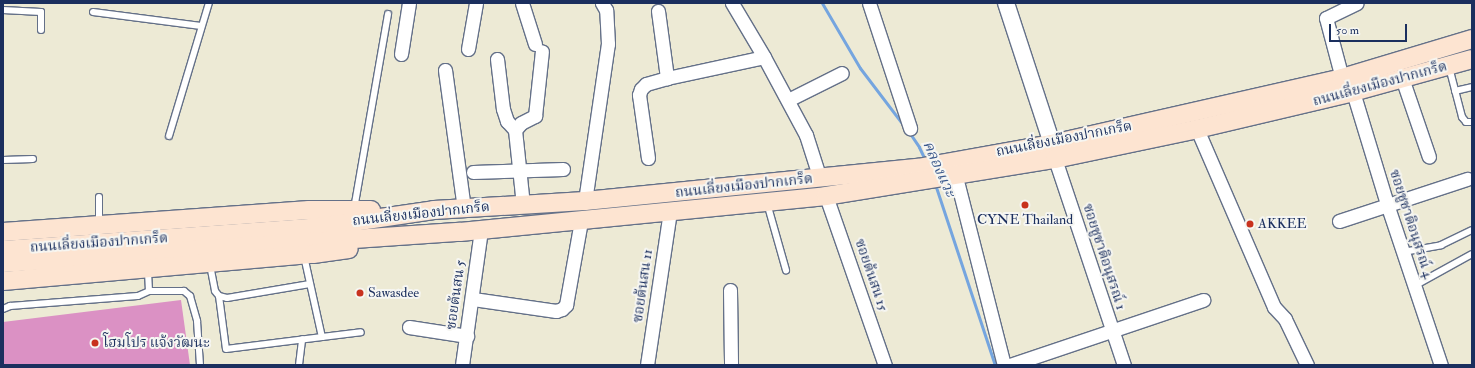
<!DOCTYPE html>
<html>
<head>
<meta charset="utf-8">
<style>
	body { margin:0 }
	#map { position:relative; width:1475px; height:368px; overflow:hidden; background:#edead5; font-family:"IM FELL Double Pica","Noto Serif Thai",serif }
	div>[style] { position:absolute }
	.stream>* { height:3px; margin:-1.5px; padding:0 1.5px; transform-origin:1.5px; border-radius:1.5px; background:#75a5df }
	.building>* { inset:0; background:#db91c4 }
	.roads { filter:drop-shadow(1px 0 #647088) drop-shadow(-1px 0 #647088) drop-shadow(0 1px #647088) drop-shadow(0 -1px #647088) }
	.service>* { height:6px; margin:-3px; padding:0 3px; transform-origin:3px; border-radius:3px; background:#fff }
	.minor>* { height:13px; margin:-6.5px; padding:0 6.5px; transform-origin:6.5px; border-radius:6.5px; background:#fff }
	.tertiary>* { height:16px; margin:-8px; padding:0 8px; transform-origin:8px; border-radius:8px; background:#fff }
	.secondary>* { height:18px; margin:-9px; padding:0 9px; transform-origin:9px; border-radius:9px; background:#fde4d1 }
	.dots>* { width:11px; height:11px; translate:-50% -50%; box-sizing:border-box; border:2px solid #f6f6f2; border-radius:50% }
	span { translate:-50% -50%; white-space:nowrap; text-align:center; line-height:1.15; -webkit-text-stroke:4px #f6f6f2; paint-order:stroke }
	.street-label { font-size:14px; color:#1b2f5e }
	.poi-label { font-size:14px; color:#1b2f5e }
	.left { translate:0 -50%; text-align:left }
	.water-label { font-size:15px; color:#3a588b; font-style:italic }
	.frame { position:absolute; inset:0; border:4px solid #1b2f5e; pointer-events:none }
	.scale { position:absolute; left:1329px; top:24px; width:78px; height:18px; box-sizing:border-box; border:2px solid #1b2f5e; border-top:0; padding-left:5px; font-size:12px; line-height:14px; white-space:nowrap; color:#1b2f5e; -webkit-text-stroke:3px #f6f6f2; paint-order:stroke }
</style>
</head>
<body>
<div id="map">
	<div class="stream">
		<i style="left:822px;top:3px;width:75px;rotate:59.7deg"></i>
		<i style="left:860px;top:68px;width:73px;rotate:52.8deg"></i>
		<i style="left:909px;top:132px;width:18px;rotate:56deg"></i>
		<i style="left:919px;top:147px;width:14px;rotate:65deg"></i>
		<i style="left:935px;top:184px;width:191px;rotate:71.7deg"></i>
	</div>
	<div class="building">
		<i style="clip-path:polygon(181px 300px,190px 365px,3px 365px,3px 322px)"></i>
	</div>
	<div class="roads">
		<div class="service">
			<i style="left:3px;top:10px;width:38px;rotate:3deg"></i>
			<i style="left:41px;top:12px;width:18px;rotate:90deg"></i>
			<i style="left:93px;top:12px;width:109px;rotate:7.4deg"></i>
			<i style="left:1449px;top:67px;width:52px;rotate:75.4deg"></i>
			<i style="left:1462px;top:117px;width:6px;rotate:51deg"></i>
			<i style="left:1466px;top:122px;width:6px"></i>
			<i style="left:1455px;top:91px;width:17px;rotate:-13deg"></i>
			<i style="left:169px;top:136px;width:139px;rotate:-73.3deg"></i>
			<i style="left:3px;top:160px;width:30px;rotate:-2deg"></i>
			<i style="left:99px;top:197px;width:26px;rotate:90deg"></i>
			<i style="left:767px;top:203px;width:70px;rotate:74.2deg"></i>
			<i style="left:354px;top:209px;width:198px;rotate:-80.1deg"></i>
			<i style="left:1403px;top:252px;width:39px;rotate:-10deg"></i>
			<i style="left:1441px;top:245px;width:34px;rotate:-26deg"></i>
			<i style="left:304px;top:256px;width:83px;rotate:77.5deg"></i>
			<i style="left:322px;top:337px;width:39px;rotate:-7deg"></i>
			<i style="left:210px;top:265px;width:26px;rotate:79deg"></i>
			<i style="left:215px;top:291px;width:6px;rotate:51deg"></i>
			<i style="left:219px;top:296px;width:8px;rotate:14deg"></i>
			<i style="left:227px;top:298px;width:84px;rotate:-9.6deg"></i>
			<i style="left:1414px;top:286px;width:66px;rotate:-28.9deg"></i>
			<i style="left:149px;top:291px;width:35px"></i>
			<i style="left:184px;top:291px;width:8px;rotate:40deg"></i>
			<i style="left:190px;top:296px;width:26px;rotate:74deg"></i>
			<i style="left:197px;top:321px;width:44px;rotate:86.1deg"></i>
			<i style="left:219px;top:296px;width:53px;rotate:82.5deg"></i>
			<i style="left:226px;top:349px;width:97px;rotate:-7.1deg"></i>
			<i style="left:3px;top:309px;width:8px;rotate:-23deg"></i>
			<i style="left:10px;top:306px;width:128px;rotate:-4.5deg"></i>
			<i style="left:138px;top:296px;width:12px;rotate:-24deg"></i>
			<i style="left:149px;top:291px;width:21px;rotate:-93deg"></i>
			<i style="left:299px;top:365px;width:26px;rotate:-83deg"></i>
		</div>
		<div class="minor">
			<i style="left:522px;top:3px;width:43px;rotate:72.4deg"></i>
			<i style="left:732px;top:3px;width:63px;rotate:59.3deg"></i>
			<i style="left:869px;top:3px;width:132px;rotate:71.8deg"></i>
			<i style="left:658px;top:11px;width:68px;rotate:82.3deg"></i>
			<i style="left:468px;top:49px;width:47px;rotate:-80.1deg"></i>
			<i style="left:401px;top:54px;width:52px;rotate:-81.1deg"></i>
			<i style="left:497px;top:59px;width:50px;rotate:83.2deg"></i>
			<i style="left:503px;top:109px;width:13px;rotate:72deg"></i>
			<i style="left:507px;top:121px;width:12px;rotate:48deg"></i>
			<i style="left:515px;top:130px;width:75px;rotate:83.9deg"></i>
			<i style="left:445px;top:70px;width:139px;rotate:82.2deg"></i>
			<i style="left:1342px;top:78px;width:62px;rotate:-104.9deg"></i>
			<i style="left:1326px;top:18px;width:34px;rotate:-26deg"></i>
			<i style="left:1402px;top:78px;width:83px;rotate:71.1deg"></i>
			<i style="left:1353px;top:92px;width:117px;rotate:73.1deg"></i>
			<i style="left:1387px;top:204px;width:170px;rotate:71.5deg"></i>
			<i style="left:788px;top:100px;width:60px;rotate:-26.6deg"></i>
			<i style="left:1197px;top:129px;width:194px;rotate:66.6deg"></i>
			<i style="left:1274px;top:307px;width:16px;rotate:47deg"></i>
			<i style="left:1285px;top:319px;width:51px;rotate:64.4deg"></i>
			<i style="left:515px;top:130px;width:9px;rotate:-49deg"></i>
			<i style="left:521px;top:123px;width:16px;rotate:-27deg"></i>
			<i style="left:535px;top:116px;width:65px;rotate:-83.9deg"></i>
			<i style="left:648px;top:158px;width:64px;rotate:-98.1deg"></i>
			<i style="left:639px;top:95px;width:6px;rotate:-72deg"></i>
			<i style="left:641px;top:89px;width:7px;rotate:-45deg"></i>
			<i style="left:646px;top:84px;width:22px;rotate:-16deg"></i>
			<i style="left:667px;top:78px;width:99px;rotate:-12.2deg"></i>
			<i style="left:764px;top:57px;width:89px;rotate:61.7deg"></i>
			<i style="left:806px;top:135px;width:46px;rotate:72.3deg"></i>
			<i style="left:1055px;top:159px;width:217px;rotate:71.5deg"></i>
			<i style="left:473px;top:172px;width:90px;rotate:-1.9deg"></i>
			<i style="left:955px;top:173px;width:198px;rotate:75.7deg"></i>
			<i style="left:826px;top:196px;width:179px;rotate:70.8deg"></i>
			<i style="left:585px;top:201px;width:159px;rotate:-81.7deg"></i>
			<i style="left:608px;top:44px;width:34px;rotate:-93deg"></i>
			<i style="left:606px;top:10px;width:8px;rotate:-120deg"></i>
			<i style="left:1339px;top:221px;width:135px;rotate:-18.2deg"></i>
			<i style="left:730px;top:290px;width:75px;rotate:89.2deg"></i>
			<i style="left:473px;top:299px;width:84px;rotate:8.2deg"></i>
			<i style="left:556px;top:311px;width:6px;rotate:-18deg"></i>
			<i style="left:562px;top:309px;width:6px;rotate:-45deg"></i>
			<i style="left:566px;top:305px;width:85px;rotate:-79.9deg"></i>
			<i style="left:409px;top:327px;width:59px;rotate:8.8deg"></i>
			<i style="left:462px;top:365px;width:136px;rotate:-82deg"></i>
			<i style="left:647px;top:365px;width:155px;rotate:-81.5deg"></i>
			<i style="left:1010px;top:365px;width:204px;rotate:-18.6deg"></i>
		</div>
		<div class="tertiary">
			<i style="left:1006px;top:3px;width:148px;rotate:71.9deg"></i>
		</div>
		<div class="secondary">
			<i style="left:3px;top:232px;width:307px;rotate:-4.1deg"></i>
			<i style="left:309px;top:210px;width:62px"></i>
			<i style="left:3px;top:250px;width:310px;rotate:-4.1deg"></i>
			<i style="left:312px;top:228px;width:123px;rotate:-8.4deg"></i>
			<i style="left:434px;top:210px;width:151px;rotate:-3.4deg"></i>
			<i style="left:585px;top:201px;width:335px;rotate:-5.7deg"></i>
			<i style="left:918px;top:168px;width:136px;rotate:-10.2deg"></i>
			<i style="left:1052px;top:144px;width:297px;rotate:-12.8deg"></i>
			<i style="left:1342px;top:78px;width:136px;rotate:-16.7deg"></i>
			<i style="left:3px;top:263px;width:458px;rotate:-3.9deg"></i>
			<i style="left:460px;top:232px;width:368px;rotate:-5.6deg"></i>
			<i style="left:826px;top:196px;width:232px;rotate:-9.2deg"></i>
			<i style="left:1055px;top:159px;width:145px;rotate:-11.9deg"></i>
			<i style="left:1197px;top:129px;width:160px;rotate:-13.3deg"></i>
			<i style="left:1353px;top:92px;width:123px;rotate:-15.5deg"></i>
			<i style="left:3px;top:281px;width:311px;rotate:-5deg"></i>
			<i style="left:313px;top:254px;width:36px;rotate:-8deg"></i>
		</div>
	</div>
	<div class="dots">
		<i style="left:1025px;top:205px;background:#c8321e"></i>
		<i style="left:1250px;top:224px;background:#c8321e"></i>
		<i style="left:360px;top:293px;background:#c8321e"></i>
		<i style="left:95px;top:343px;background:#c8321e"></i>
	</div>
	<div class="street-label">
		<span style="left:1380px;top:84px;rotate:-15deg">ถนนเลี่ยงเมืองปากเกร็ด</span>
		<span style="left:1064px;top:139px;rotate:-11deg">ถนนเลี่ยงเมืองปากเกร็ด</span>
		<span style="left:744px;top:186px;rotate:-6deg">ถนนเลี่ยงเมืองปากเกร็ด</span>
		<span style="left:421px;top:214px;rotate:-6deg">ถนนเลี่ยงเมืองปากเกร็ด</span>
		<span style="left:1411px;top:224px;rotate:72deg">ซอยชูชาติอนุสรณ์ 4</span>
		<span style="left:99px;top:243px;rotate:-4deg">ถนนเลี่ยงเมืองปากเกร็ด</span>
		<span style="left:1104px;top:257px;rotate:72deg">ซอยชูชาติอนุสรณ์ 1</span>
		<span style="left:871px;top:275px;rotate:71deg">ซอยต้นสน 15</span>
		<span style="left:643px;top:286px;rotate:-82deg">ซอยต้นสน 11</span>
		<span style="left:456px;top:295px;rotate:-82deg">ซอยต้นสน 5</span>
	</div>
	<div class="poi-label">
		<span style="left:1025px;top:220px">CYNE Thailand</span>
		<span class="left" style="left:1258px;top:224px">AKKEE</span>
		<span class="left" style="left:368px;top:293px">Sawasdee</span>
		<span class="left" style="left:103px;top:343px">โฮมโปร แจ้งวัฒนะ</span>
	</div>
	<div class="water-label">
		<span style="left:939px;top:169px;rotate:66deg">คลองแวะ</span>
	</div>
	<div class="frame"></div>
	<div class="scale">50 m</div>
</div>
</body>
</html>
